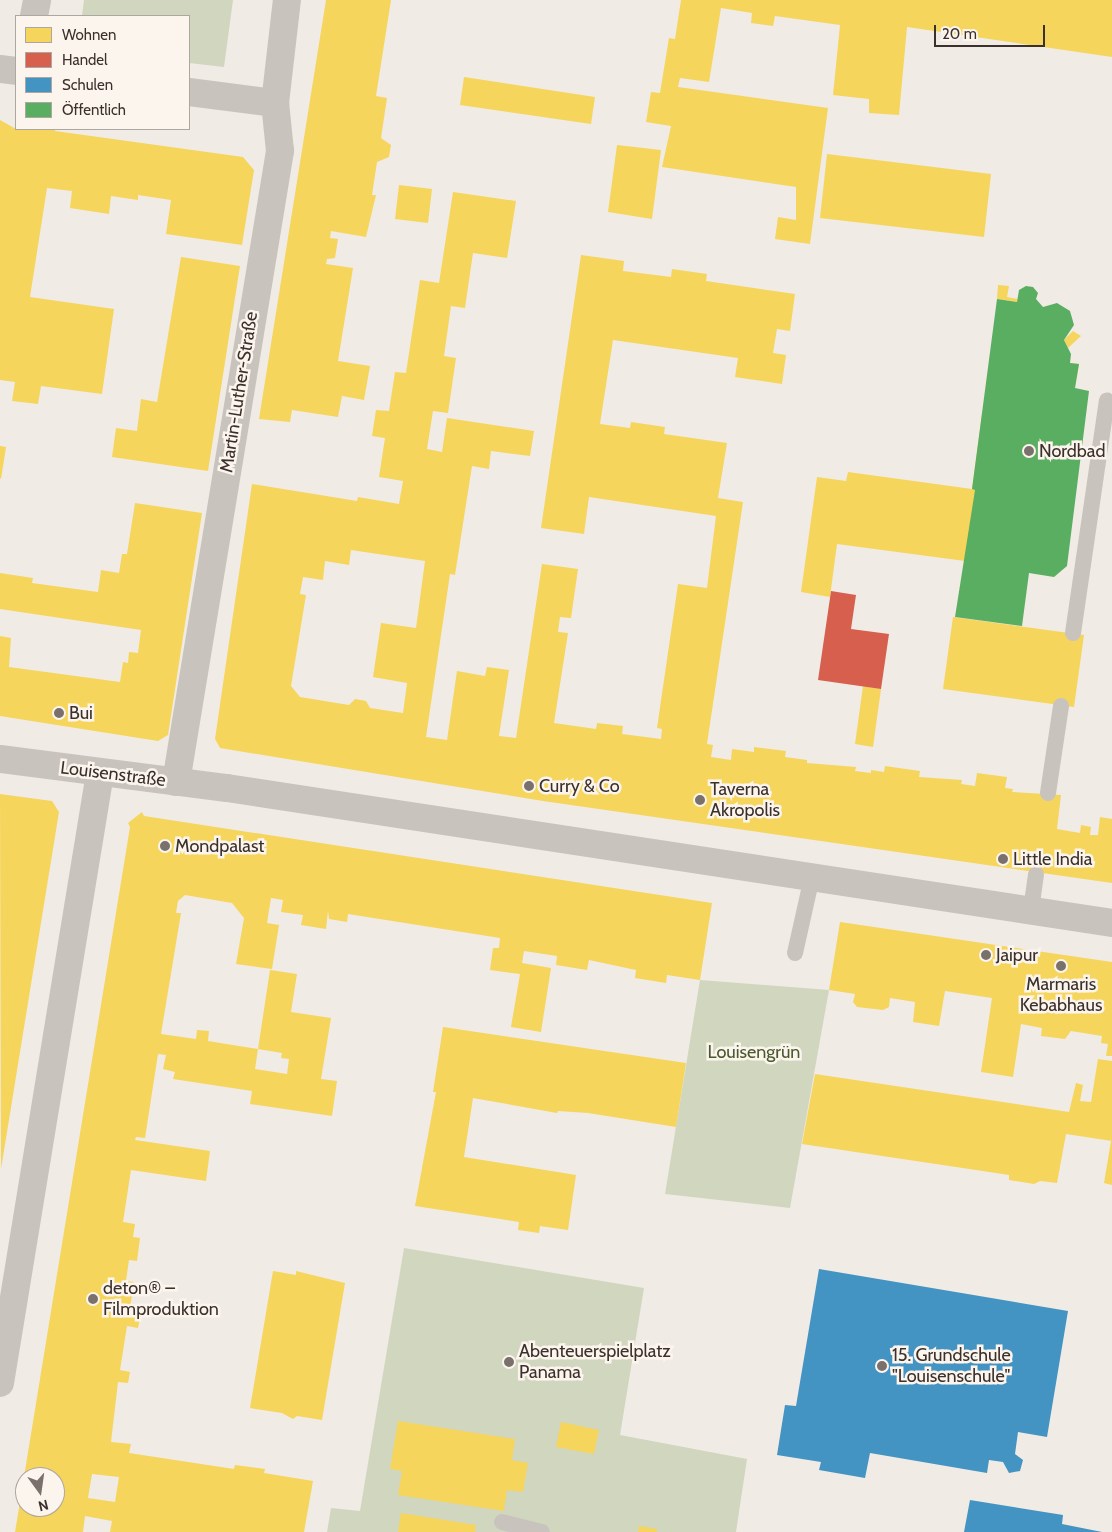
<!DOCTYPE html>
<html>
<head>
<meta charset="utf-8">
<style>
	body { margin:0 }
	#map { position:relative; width:1112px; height:1532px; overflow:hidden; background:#f0ebe5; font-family:Cabin,sans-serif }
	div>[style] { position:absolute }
	.green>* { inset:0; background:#d1d6bf }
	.homes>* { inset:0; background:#f6d55c }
	.shops>* { inset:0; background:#d6604d }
	.schools>* { inset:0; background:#4393c3 }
	.public>* { inset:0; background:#5aae61 }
	.lane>* { height:16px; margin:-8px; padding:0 8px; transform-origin:8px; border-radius:8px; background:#c9c3be }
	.street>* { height:28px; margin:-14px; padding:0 14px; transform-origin:14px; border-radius:14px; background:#c9c3be }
	.dots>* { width:14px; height:14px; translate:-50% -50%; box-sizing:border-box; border:2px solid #fbf5ee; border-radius:50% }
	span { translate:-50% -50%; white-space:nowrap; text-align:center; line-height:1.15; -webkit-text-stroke:5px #fbf5ee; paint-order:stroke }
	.street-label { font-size:18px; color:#3b302b }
	.poi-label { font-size:18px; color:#3b302b }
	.left { translate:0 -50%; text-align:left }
	.park-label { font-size:18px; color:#4a5a2e }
	.legend { position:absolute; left:15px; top:15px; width:175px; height:115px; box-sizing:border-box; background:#fbf5ee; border:1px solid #aea6a0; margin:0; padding:6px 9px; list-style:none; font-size:15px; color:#3b302b }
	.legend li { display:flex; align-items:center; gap:10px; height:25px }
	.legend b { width:25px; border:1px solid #aea6a0 }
	.north { position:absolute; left:15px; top:1467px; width:50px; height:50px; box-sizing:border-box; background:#fbf5ee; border:1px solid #aea6a0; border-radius:50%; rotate:166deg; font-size:14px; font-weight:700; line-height:20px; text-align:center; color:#3b302b }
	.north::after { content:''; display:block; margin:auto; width:18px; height:22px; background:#7a716c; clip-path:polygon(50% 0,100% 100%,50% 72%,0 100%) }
	.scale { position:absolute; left:934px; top:25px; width:111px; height:22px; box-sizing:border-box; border:2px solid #3b302b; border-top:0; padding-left:6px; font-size:15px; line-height:18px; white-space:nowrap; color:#3b302b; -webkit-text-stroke:4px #fbf5ee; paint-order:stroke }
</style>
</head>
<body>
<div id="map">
	<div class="green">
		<i style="clip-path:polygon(84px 0,233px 0,224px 67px,189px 63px,189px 16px,82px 16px)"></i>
		<i style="clip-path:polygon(700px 980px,829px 990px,790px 1208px,665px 1194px)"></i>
		<i style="clip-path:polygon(404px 1248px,644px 1288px,620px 1435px,747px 1459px,736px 1532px,327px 1532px,331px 1508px,360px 1511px)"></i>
	</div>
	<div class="homes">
		<i style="clip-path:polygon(326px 0,391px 0,376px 96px,387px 98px,381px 138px,391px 145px,389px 157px,377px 162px,372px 195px,376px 195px,366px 237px,331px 231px,330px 238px,338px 239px,335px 258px,327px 259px,326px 264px,353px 268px,338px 361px,370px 366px,364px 400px,342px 396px,338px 417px,292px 410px,290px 422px,259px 419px)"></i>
		<i style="clip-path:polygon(681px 0,1112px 0,1112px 57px,907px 27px,899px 115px,869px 113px,869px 99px,833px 95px,840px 25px,775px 16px,773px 26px,751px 23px,752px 13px,721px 8px,709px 82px,680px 78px,678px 87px,828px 108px,810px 244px,775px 239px,778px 217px,796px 220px,796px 187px,662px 167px,671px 126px,646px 122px,651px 92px,660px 93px,669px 38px,675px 39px)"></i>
		<i style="clip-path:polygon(464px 77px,595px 97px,591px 124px,460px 105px)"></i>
		<i style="clip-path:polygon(0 120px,16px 129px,55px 129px,55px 131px,243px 157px,254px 170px,242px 245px,166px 234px,171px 200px,138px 195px,138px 200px,111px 196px,109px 214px,70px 208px,72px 191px,47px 188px,30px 297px,114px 309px,102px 394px,41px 386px,38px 404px,12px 401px,15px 382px,0 380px)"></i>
		<i style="clip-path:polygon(617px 145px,661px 150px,652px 219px,608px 212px)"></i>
		<i style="clip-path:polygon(827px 154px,991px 174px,984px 237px,820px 218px)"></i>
		<i style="clip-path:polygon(399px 185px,432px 189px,428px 223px,395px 219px)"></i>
		<i style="clip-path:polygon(evenodd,453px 192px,516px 201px,507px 258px,473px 253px,465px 308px,451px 306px,444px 356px,456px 358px,448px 413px,433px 411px,427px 449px,442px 452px,447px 418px,534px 431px,530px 456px,491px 451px,489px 469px,472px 466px,455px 575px,450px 574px,426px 737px,447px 740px,457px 671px,485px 676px,487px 667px,509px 670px,499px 736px,516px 738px,542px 564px,578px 569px,571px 618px,560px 617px,558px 632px,568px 633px,554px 723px,596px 729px,597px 723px,623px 726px,622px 734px,661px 739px,662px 729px,657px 728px,678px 584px,707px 588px,716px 516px,589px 497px,584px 534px,541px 528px,581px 255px,624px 261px,623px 271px,671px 277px,672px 269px,707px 274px,706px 281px,795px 294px,790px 331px,777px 329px,773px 353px,786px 355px,782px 384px,735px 377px,738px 358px,613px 340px,600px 424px,630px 428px,631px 422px,665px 427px,664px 434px,727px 443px,718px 498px,743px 502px,707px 744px,713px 745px,711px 757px,731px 760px,732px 749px,754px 752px,754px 747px,786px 751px,785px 757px,807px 760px,807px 763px,856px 767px,855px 771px,871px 773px,871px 770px,884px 772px,885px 766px,920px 771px,919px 777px,962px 780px,961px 784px,975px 786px,977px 773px,1007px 777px,1005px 788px,1013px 789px,1012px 792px,1061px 795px,1057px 829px,1080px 833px,1081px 825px,1091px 827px,1090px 835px,1098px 835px,1100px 817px,1112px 819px,1112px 883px,543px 801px,220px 748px,215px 739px,252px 484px,357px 501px,358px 497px,399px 504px,403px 481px,379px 477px,385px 438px,372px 436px,376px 410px,389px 411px,395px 372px,406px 373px,420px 280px,439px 283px,453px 192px,351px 550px,425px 561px,416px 628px,381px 623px,373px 677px,407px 683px,403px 713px,370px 708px,366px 701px,361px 700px,355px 699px,349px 705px,300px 697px,291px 686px,306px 595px,300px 594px,303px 577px,323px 580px,325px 561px,349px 565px,351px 550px)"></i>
		<i style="clip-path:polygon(181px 257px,240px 266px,208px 471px,112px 457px,116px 428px,137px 431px,141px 399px,157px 402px)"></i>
		<i style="clip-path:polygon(998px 285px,1009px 286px,1007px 297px,1018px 299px,1017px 302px,997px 299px)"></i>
		<i style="clip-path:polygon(1073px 331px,1081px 336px,1068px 348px,1064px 340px)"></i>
		<i style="clip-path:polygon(1018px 356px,1079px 364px,1074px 393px,1015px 385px)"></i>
		<i style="clip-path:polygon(982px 414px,1054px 422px,1039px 532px,1025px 540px,969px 533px,965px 561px,837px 544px,830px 597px,801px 592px,817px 477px,846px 481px,848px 472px,972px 489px)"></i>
		<i style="clip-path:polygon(0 446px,6px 447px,1px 479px,0 478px)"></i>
		<i style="clip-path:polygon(135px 503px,202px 513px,168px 735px,158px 741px,0 716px,0 636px,11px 638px,9px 667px,120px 682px,123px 662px,128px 663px,129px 652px,138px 653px,141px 630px,0 609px,0 573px,33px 578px,32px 583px,98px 592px,101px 570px,119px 573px,122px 554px,127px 554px)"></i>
		<i style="clip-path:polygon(953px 617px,1084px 635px,1074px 707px,943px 689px)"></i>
		<i style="clip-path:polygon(863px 686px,881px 689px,873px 747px,855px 744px)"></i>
		<i style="clip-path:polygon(0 794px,52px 801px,59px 812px,1px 1169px)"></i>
		<i style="clip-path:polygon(evenodd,142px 812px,144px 816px,712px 903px,700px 980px,667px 975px,666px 983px,635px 978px,636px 970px,589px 960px,587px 970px,556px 965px,557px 956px,524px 951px,522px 963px,551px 968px,541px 1032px,511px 1027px,520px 974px,490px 970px,493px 948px,499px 948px,500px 938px,348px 914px,347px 922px,329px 919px,328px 911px,326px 929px,301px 925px,303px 915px,281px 912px,283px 900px,271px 898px,267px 923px,279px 925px,272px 969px,236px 964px,244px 918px,232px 903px,185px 895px,178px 901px,176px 913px,181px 913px,161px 1034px,196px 1039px,197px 1030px,209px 1031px,208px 1041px,258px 1049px,270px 970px,297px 974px,291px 1012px,331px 1018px,321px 1079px,337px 1081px,332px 1116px,250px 1104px,252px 1091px,173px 1079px,175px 1072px,163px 1069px,166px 1055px,158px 1054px,145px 1138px,136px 1137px,135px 1140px,210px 1151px,206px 1181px,131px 1170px,123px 1222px,135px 1224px,133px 1237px,140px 1238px,137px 1261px,129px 1260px,126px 1281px,134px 1282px,129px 1315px,140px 1317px,138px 1328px,127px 1326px,120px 1370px,130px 1372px,128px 1383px,118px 1382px,111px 1442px,131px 1444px,129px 1453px,234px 1469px,235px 1465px,265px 1469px,264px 1473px,313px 1481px,304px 1532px,110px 1532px,112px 1521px,85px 1516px,83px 1532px,15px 1532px,24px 1478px,25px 1507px,55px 1507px,55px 1477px,24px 1477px,130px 827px,128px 823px,142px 812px,258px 1049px,282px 1053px,281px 1058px,289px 1059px,287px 1074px,255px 1069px,258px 1049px,142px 812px,92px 1474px,119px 1477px,115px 1502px,88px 1498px,92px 1474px)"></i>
		<i style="clip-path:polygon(840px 922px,1112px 962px,1112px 1056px,1106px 1056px,1108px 1044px,1101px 1043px,1102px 1036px,1071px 1031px,1065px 1039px,1041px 1036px,1042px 1028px,1021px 1024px,1013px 1077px,981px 1072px,992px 998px,945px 991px,939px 1026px,913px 1022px,915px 1002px,890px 998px,889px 1007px,883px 1010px,857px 1007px,853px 1002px,855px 994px,829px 990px)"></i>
		<i style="clip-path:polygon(443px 1027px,686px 1063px,676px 1127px,588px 1113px,558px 1111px,557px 1113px,473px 1098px,464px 1157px,576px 1175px,568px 1230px,540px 1226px,539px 1233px,518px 1230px,519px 1222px,415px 1206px,436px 1092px,433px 1092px)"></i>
		<i style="clip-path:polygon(1098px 1059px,1112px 1061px,1112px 1141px,1066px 1134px,1057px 1183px,1040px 1181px,1034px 1184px,1009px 1180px,1009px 1175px,996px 1173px,802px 1144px,815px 1074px,1069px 1112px,1076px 1083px,1083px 1085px,1080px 1101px,1091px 1102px)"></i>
		<i style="clip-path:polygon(1111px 1141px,1112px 1141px,1112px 1185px,1104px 1183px)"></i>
		<i style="clip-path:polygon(273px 1271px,296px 1275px,296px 1271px,345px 1283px,322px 1420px,297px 1416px,293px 1419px,282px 1413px,250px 1408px)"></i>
		<i style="clip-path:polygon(398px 1421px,515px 1439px,512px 1460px,528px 1463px,523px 1492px,507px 1490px,504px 1511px,398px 1495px,402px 1471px,390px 1469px)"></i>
		<i style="clip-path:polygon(561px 1422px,599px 1430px,594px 1454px,556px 1447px)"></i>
		<i style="clip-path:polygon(401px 1513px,476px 1525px,475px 1532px,398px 1532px)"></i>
		<i style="clip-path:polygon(639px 1526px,657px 1529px,657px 1532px,638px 1532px)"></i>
	</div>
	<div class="shops">
		<i style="clip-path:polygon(831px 591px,856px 595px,851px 629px,889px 634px,881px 689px,818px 680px)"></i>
	</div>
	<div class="schools">
		<i style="clip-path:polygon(819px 1269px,1068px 1311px,1047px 1437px,1018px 1432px,1015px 1454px,1023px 1460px,1020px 1471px,1009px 1473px,1003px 1462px,989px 1460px,987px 1473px,870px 1453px,865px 1478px,819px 1470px,821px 1462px,777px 1455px,785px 1405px,796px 1406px)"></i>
		<i style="clip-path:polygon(970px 1500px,1063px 1515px,1062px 1524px,1102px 1532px,964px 1532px)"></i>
	</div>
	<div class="public">
		<i style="clip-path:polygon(1026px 286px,1033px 287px,1038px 293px,1036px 299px,1043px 307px,1057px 303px,1070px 311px,1074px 325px,1064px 340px,1071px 354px,1070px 363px,1079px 364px,1075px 388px,1089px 391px,1067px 566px,1054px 577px,1029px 573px,1022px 626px,955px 617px,975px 490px,972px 489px,997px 299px,1017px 302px,1019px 290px)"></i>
	</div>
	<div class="lane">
		<i style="left:1073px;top:633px;width:235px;rotate:-81.7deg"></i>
		<i style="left:1048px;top:793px;width:88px;rotate:-81.5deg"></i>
		<i style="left:1031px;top:910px;width:36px;rotate:-82deg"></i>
		<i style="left:795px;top:953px;width:78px;rotate:-77.4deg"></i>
		<i style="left:502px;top:1522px;width:41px;rotate:14deg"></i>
	</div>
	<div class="street">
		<i style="left:34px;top:16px;width:16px;rotate:-79deg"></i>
		<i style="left:0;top:69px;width:16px;rotate:7deg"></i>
		<i style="left:189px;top:92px;width:87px;rotate:7.3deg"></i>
		<i style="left:0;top:759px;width:229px;rotate:7.3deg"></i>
		<i style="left:227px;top:788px;width:895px;rotate:8.67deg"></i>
		<i style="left:176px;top:782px;width:640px;rotate:-80.64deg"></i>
		<i style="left:280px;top:151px;width:48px;rotate:-95.9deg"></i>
		<i style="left:275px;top:103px;width:104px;rotate:-83.4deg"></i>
		<i style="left:0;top:1383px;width:618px;rotate:-80.69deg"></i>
	</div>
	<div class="dots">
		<i style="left:1029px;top:451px;background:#7a716c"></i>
		<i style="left:59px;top:713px;background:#7a716c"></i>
		<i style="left:529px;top:786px;background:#7a716c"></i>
		<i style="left:700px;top:800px;background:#7a716c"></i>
		<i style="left:165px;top:846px;background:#7a716c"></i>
		<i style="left:1003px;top:859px;background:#7a716c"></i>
		<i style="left:986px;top:955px;background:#7a716c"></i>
		<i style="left:1061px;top:966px;background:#7a716c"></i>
		<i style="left:93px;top:1299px;background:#7a716c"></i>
		<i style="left:509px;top:1362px;background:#7a716c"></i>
		<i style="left:882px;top:1366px;background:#7a716c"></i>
	</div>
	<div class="street-label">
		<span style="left:239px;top:392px;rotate:-81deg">Martin-Luther-Straße</span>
		<span style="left:113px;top:774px;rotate:7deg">Louisenstraße</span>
	</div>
	<div class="poi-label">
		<span class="left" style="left:1039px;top:451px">Nordbad</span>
		<span class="left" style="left:69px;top:713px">Bui</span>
		<span class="left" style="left:539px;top:786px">Curry &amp; Co</span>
		<span class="left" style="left:710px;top:800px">Taverna<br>Akropolis</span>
		<span class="left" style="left:175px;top:846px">Mondpalast</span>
		<span class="left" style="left:1013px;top:859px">Little India</span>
		<span class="left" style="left:996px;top:955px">Jaipur</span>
		<span style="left:1061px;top:995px">Marmaris<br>Kebabhaus</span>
		<span class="left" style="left:103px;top:1299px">deton® –<br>Filmproduktion</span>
		<span class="left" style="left:519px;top:1362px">Abenteuerspielplatz<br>Panama</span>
		<span class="left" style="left:892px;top:1366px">15. Grundschule<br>"Louisenschule"</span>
	</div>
	<div class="park-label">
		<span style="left:754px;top:1052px">Louisengrün</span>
	</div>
	<ul class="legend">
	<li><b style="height:14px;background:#f6d55c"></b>Wohnen</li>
	<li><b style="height:14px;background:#d6604d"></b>Handel</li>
	<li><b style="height:14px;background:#4393c3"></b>Schulen</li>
	<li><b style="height:14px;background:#5aae61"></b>Öffentlich</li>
	</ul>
	<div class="north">N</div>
	<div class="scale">20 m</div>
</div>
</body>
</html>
